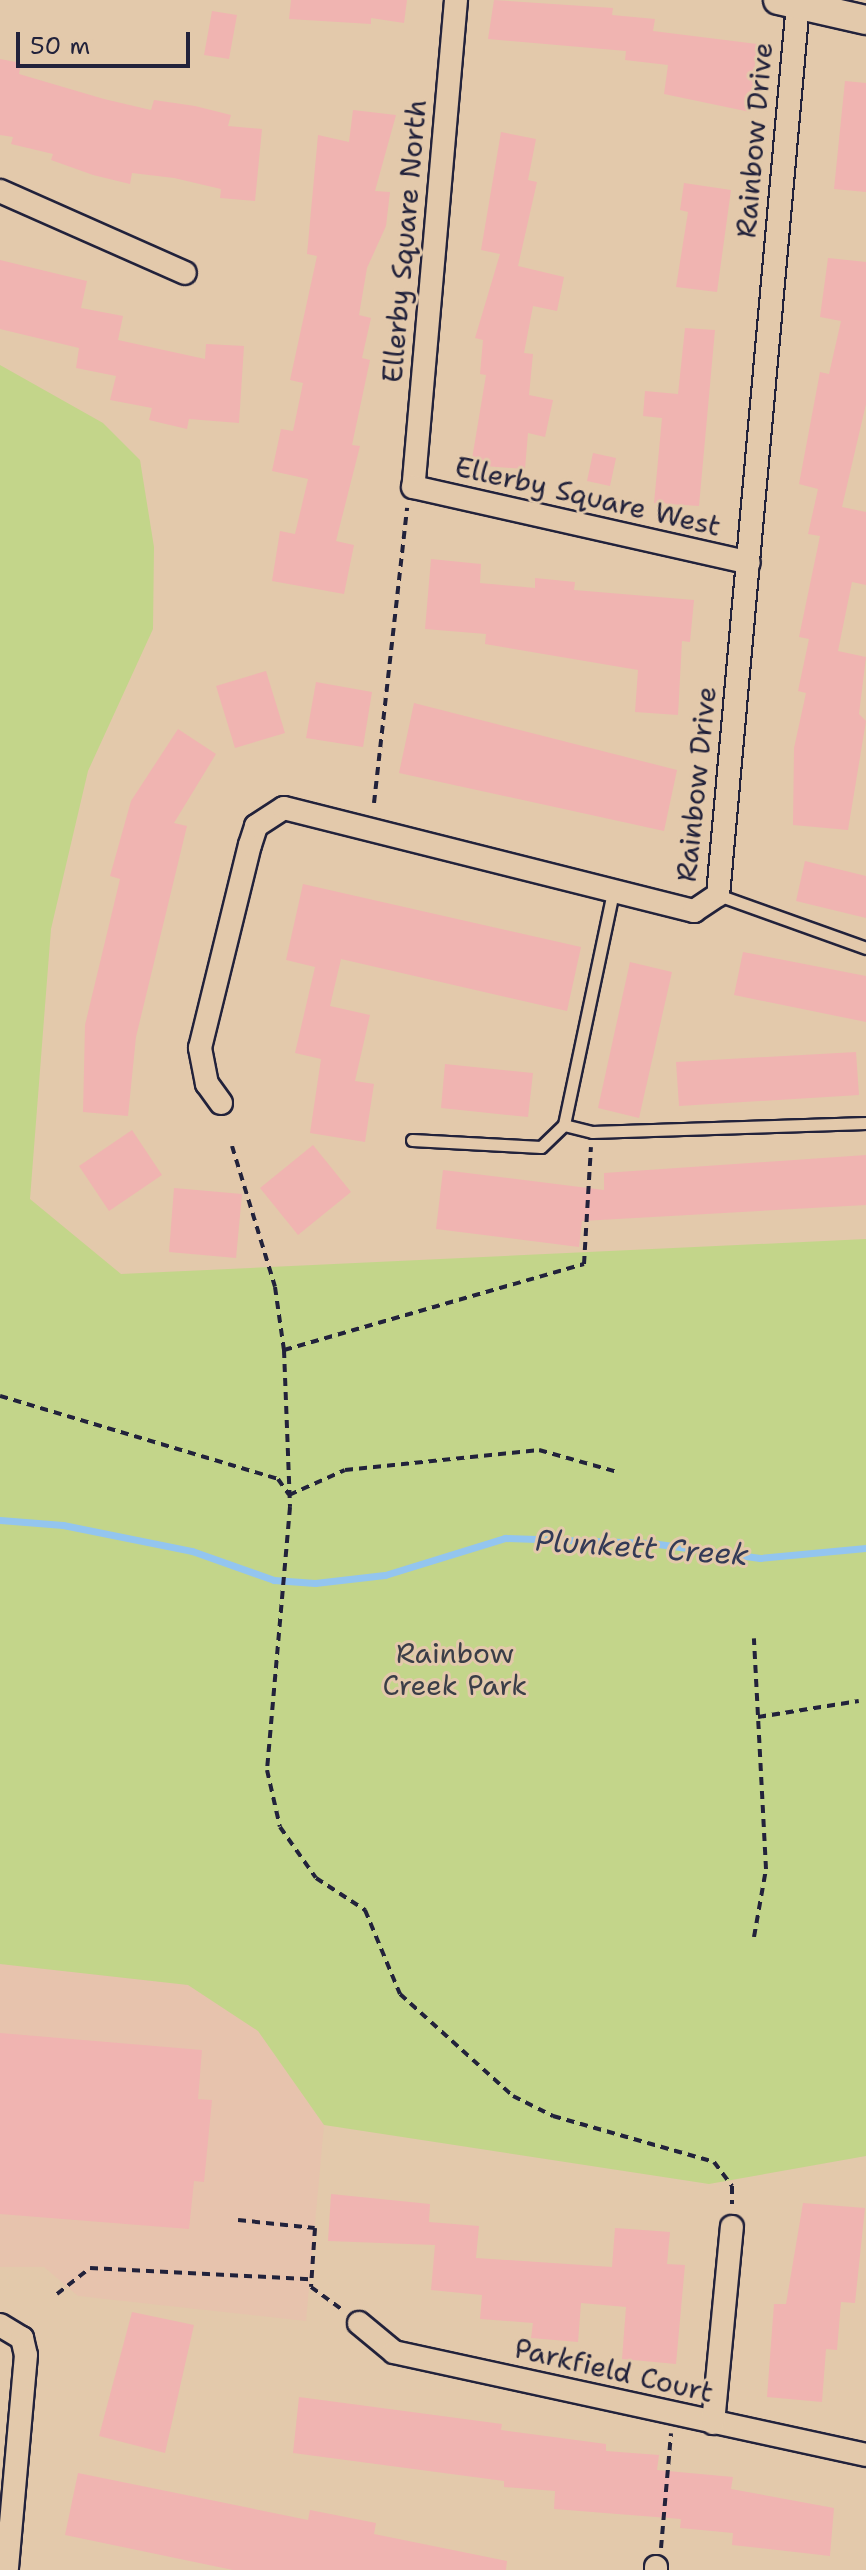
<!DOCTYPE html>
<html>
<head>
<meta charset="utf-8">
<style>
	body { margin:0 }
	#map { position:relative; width:866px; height:2570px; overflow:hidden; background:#e3c9ab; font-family:"Shantell Sans",sans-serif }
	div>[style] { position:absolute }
	.built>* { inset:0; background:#e7c3ad }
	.green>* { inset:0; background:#c3d58a }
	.stream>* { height:7px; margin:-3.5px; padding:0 3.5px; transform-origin:3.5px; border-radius:3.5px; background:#93c5ef }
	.building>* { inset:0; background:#f0b4b1 }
	.path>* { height:4px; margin-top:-2px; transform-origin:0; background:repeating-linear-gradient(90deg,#22223b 0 8px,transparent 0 14px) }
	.roads { filter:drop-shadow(2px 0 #22223b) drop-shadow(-2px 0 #22223b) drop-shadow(0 2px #22223b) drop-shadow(0 -2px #22223b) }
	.service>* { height:11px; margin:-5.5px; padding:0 5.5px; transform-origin:5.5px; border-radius:5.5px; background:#e3c9ab }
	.minor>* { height:22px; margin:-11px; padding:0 11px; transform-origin:11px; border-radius:11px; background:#e3c9ab }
	.tertiary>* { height:28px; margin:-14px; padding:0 14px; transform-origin:14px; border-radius:14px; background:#e3c9ab }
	span { translate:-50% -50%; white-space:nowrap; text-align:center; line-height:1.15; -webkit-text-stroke:6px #e3c9ab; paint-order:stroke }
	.street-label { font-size:28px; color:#22223b }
	.park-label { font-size:28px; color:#3a3d47 }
	.water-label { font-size:30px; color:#333a56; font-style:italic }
	.scale { position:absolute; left:16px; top:32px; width:174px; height:36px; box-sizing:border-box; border:4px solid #22223b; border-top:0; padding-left:10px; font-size:24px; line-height:28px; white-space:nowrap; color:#22223b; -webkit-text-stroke:6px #e3c9ab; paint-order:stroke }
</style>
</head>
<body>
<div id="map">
	<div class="built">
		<i style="clip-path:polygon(0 1580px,258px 2031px,324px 2125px,306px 2321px,78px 2296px,44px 2267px,0 2267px)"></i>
	</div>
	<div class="green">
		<i style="clip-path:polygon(0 365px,103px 423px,140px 460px,154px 547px,153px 629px,88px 771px,51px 929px,30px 1199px,121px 1274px,866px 1239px,866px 2156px,709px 2184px,324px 2125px,258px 2031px,188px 1985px,0 1964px)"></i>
	</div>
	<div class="stream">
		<i style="left:0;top:1520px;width:63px;rotate:4.5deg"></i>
		<i style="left:63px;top:1525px;width:132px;rotate:11.4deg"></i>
		<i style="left:192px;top:1551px;width:87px;rotate:19.5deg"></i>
		<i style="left:274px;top:1580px;width:41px;rotate:4.2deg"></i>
		<i style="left:315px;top:1583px;width:70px;rotate:-6.5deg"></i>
		<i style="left:385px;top:1575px;width:126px;rotate:-17.1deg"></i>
		<i style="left:505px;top:1538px;width:146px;rotate:2deg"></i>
		<i style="left:651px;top:1543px;width:110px;rotate:7.8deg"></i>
		<i style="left:760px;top:1558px;width:106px;rotate:-5.4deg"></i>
	</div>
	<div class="building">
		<i style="clip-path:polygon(291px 0,407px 0,404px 23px,371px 18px,371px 24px,289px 19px)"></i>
		<i style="clip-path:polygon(494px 0,613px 8px,612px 15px,655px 19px,653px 31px,757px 44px,750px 112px,664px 94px,668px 65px,625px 60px,626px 51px,488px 39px)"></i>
		<i style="clip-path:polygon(212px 11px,237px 15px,229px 59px,204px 55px)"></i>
		<i style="clip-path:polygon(0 59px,21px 63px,19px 74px,104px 99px,151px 110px,154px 100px,195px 106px,231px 115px,228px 126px,262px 129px,255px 201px,220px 198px,221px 189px,174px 178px,132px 173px,130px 184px,93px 175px,51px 160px,53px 154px,11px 144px,13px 137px,0 135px)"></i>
		<i style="clip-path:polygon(845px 81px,866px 83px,866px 192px,834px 189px)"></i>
		<i style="clip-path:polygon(353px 110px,396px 115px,375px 191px,390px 192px,386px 226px,367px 268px,359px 315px,371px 318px,362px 358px,370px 360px,352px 445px,360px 446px,336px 541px,354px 545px,344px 594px,272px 581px,280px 531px,295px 534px,308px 479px,272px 471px,281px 429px,293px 431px,303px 383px,290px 380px,317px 256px,307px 254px,318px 135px,349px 142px)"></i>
		<i style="clip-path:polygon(501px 132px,536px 139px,528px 180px,537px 182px,518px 266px,564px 277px,557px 311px,533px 306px,524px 353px,533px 354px,529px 395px,553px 400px,545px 437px,528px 433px,525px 469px,471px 465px,486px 375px,480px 374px,483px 340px,475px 338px,500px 254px,481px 250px)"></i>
		<i style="clip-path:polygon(684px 183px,731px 190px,717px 292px,676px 287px,688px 212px,680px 210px)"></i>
		<i style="clip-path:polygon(828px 258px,866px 262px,866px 404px,842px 507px,866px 512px,866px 585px,852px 582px,838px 651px,866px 657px,859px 714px,866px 721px,848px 830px,793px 825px,794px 748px,806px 693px,798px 691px,809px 639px,799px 637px,820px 536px,808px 534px,818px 489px,799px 484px,820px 372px,829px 374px,841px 321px,820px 317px)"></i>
		<i style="clip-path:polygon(0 260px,87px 281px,81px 308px,123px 316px,118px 340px,205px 359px,206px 344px,244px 346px,239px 423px,189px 419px,187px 429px,149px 420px,152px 408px,110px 400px,116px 376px,76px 368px,79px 348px,0 329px)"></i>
		<i style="clip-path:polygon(685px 328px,715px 330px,699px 506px,654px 503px,662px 418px,643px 416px,645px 391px,678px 394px)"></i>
		<i style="clip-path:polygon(593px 453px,616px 458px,610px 486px,587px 481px)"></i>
		<i style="clip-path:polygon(431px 559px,481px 564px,480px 583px,535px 588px,535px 578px,575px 582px,574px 590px,694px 600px,690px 642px,682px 641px,678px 715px,635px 712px,638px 670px,485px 644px,486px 634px,425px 629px)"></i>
		<i style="clip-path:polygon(266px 671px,285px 733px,235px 748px,216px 686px)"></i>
		<i style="clip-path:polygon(316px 682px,372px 692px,363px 747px,306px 738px)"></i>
		<i style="clip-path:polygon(414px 703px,677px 770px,664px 831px,399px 773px)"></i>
		<i style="clip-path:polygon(178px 729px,216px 754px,174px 823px,187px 826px,136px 1037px,128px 1116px,83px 1112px,85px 1025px,120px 879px,110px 876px,131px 801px)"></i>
		<i style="clip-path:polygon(805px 861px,866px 876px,866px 918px,796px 901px)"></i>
		<i style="clip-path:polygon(303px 884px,581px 947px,567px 1011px,341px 959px,330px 1006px,370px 1015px,355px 1081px,374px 1084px,365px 1142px,310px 1133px,321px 1059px,295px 1053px,315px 967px,286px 960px)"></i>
		<i style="clip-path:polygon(743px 952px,866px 976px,866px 1022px,734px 995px)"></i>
		<i style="clip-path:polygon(630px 962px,672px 972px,639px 1118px,598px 1108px)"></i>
		<i style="clip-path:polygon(856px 1052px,859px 1095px,679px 1106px,676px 1062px)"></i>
		<i style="clip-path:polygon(445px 1064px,533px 1073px,528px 1117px,441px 1108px)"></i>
		<i style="clip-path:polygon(132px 1130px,162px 1175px,109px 1211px,79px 1166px)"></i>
		<i style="clip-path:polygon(313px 1145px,351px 1192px,298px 1235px,260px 1188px)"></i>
		<i style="clip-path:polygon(866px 1155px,866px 1205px,582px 1221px,579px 1247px,436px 1229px,443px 1170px,604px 1190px,604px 1173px)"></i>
		<i style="clip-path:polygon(174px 1188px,242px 1194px,236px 1258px,169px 1252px)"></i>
		<i style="clip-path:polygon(0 2033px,202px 2050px,198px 2099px,212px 2100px,204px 2182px,194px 2181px,189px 2229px,0 2214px)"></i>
		<i style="clip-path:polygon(331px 2194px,430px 2204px,429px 2222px,479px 2226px,476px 2258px,612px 2267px,615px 2228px,670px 2232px,667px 2264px,685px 2265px,676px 2364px,622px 2359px,626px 2307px,581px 2303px,578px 2342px,531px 2338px,533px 2323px,480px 2319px,482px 2295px,431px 2290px,435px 2245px,328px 2241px)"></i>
		<i style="clip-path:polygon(803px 2203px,865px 2208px,855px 2303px,841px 2302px,837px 2350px,826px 2349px,822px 2402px,767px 2397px,774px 2304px,786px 2304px)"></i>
		<i style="clip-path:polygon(132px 2312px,194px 2325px,165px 2453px,99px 2436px)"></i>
		<i style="clip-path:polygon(299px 2397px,502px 2424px,501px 2430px,606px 2444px,606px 2451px,659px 2455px,657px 2470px,733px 2477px,731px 2489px,834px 2508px,830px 2556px,732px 2545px,733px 2533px,680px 2528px,681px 2519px,554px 2509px,555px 2491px,504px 2487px,504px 2481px,293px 2453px)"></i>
		<i style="clip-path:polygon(78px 2473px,308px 2520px,310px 2510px,376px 2523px,374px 2534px,507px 2561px,506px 2570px,233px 2570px,65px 2535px)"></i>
	</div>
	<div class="path">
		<i style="left:374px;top:803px;width:297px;rotate:-83.6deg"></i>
		<i style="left:232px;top:1146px;width:147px;rotate:73deg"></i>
		<i style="left:275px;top:1287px;width:64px;rotate:81.9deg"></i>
		<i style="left:284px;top:1350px;width:157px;rotate:87.8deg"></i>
		<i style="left:290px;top:1507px;width:264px;rotate:95deg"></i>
		<i style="left:267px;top:1770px;width:58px;rotate:77.2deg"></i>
		<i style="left:280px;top:1827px;width:62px;rotate:54.8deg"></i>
		<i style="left:316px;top:1878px;width:59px;rotate:33.1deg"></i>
		<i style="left:365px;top:1910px;width:91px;rotate:67.4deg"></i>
		<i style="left:400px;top:1994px;width:152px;rotate:42.1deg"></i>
		<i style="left:513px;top:2096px;width:45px;rotate:26.6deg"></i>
		<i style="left:553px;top:2116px;width:167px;rotate:15.9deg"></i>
		<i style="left:714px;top:2162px;width:30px;rotate:53deg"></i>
		<i style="left:732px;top:2186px;width:18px;rotate:90deg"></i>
		<i style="left:284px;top:1350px;width:312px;rotate:-16deg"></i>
		<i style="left:584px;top:1264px;width:117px;rotate:-86.6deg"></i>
		<i style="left:0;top:1396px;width:290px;rotate:16.6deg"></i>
		<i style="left:278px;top:1479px;width:19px;rotate:55deg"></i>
		<i style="left:289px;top:1495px;width:61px;rotate:-24.1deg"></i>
		<i style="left:345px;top:1470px;width:195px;rotate:-5.9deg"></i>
		<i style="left:539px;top:1450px;width:82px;rotate:15.6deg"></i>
		<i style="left:758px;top:1717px;width:102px;rotate:-9deg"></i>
		<i style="left:754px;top:1937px;width:69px;rotate:-80deg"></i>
		<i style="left:766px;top:1869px;width:231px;rotate:-93deg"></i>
		<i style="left:238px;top:2220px;width:77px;rotate:5.9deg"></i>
		<i style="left:315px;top:2228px;width:59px;rotate:93.9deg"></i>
		<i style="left:311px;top:2287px;width:41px;rotate:36deg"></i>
		<i style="left:57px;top:2294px;width:42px;rotate:-38.2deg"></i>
		<i style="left:90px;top:2268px;width:220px;rotate:2.9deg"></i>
		<i style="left:661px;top:2548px;width:115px;rotate:-85deg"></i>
	</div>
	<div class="roads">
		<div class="service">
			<i style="left:613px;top:892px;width:238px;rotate:101.9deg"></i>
			<i style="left:564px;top:1125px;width:29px;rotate:14deg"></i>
			<i style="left:592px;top:1132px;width:274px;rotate:-1.9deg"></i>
			<i style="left:718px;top:895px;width:157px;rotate:19.7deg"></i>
			<i style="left:412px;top:1140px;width:129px;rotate:3.1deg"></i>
			<i style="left:541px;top:1147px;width:32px;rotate:-44deg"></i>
		</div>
		<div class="minor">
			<i style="left:456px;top:0;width:489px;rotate:95deg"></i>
			<i style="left:413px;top:487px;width:344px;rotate:12.7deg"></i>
			<i style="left:0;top:191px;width:202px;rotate:23.9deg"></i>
			<i style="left:221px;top:1103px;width:24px;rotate:-126deg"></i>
			<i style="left:207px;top:1084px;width:37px;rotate:-101deg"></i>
			<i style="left:200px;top:1048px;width:209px;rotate:-76.2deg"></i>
			<i style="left:250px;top:845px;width:20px;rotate:-72deg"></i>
			<i style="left:256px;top:826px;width:33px;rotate:-33deg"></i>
			<i style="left:284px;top:808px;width:423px;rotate:14.1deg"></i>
			<i style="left:694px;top:911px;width:29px;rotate:-34deg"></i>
			<i style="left:718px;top:895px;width:895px;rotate:-84.87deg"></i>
			<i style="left:359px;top:2323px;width:45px;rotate:39.6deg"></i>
			<i style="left:394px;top:2352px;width:483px;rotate:12.3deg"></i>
			<i style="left:0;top:2325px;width:26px;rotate:31deg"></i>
			<i style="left:22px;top:2338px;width:17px;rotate:77deg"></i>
			<i style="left:26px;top:2355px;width:216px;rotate:95.1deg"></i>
			<i style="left:713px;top:2423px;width:197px;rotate:-84.5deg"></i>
			<i style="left:656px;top:2570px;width:3px;rotate:-90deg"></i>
		</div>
		<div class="tertiary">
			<i style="left:778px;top:0;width:90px;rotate:12.8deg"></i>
		</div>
	</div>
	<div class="street-label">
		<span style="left:754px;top:140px;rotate:-85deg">Rainbow Drive</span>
		<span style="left:404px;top:241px;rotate:-85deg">Ellerby Square North</span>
		<span style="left:588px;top:496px;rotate:13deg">Ellerby Square West</span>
		<span style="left:696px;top:784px;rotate:-84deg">Rainbow Drive</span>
		<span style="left:614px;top:2370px;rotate:13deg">Parkfield Court</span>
	</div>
	<div class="park-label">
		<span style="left:455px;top:1669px">Rainbow<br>Creek Park</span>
	</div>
	<div class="water-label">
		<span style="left:642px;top:1548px;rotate:4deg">Plunkett Creek</span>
	</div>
	<div class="scale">50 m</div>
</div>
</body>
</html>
